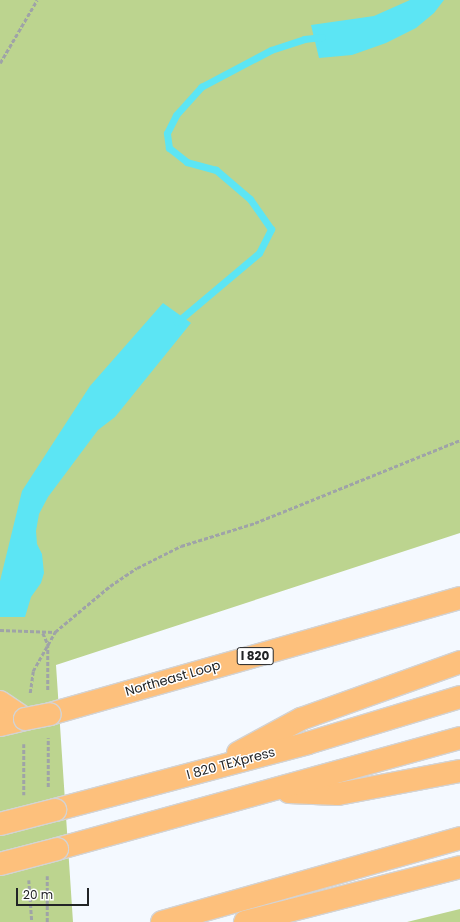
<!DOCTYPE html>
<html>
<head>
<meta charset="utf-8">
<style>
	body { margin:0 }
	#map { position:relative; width:460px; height:922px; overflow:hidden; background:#f4f9ff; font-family:Poppins,sans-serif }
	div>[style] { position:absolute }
	.green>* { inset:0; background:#bcd48f }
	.water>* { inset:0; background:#5ce5f4 }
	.stream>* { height:7px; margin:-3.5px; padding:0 3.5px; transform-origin:3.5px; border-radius:3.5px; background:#5ce5f4 }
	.path>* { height:2.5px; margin-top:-1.25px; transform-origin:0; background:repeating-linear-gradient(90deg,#9fa3a7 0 4px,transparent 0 6px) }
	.roads { filter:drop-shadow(1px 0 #d3d3d4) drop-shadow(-1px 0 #d3d3d4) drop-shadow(0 1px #d3d3d4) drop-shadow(0 -1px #d3d3d4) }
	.motorway>* { height:22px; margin:-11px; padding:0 11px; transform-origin:11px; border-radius:11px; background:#fdc07c }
	.bridges { filter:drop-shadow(1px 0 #d3d3d4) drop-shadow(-1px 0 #d3d3d4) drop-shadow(0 1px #d3d3d4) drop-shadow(0 -1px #d3d3d4) }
	.motorway-bridge>* { height:22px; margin:-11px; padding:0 11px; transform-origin:11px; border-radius:11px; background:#fdc07c }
	span { translate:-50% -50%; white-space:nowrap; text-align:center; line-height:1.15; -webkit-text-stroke:3px #fff; paint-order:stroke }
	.shield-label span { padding:1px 3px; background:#fff; border:1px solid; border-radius:3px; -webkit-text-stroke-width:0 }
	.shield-label { font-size:12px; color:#222426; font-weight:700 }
	.street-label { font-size:13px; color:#222426 }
	.scale { position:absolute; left:16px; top:888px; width:73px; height:18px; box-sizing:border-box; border:2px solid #222426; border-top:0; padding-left:5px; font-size:12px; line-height:14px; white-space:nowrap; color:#222426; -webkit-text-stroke:3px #fff; paint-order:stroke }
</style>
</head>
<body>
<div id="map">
	<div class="green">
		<i style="clip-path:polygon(0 0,460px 0,460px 533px,56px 665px,73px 922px,0 922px)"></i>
		<i style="clip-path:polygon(460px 909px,460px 922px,407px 922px)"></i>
	</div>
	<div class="water">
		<i style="clip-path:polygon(410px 0,444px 0,434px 13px,416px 28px,386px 43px,352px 55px,319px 58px,311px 25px,374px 16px)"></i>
		<i style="clip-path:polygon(163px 303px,191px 323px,115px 417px,98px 430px,48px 497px,39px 514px,36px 531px,37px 544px,42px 554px,44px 573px,41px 583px,31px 597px,25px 617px,0 617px,0 581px,22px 491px,90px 386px)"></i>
	</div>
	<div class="stream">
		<i style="left:177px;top:322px;width:107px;rotate:-40.1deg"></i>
		<i style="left:259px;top:253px;width:27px;rotate:-63deg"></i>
		<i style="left:271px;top:229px;width:37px;rotate:-125deg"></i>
		<i style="left:250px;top:199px;width:45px;rotate:-139.5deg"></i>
		<i style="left:216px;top:170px;width:30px;rotate:-165deg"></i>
		<i style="left:187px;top:162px;width:23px;rotate:-142deg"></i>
		<i style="left:169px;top:148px;width:15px;rotate:-98deg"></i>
		<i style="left:167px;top:133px;width:20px;rotate:-63deg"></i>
		<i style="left:176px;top:115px;width:38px;rotate:-48deg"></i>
		<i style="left:201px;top:87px;width:79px;rotate:-27.9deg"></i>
		<i style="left:271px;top:50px;width:35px;rotate:-18deg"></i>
		<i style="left:304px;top:39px;width:18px;rotate:-6deg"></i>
	</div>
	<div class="path">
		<i style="left:0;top:63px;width:73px;rotate:-59.6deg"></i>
		<i style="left:0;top:630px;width:55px;rotate:2.1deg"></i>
		<i style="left:55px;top:632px;width:72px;rotate:-39.9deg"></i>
		<i style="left:110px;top:586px;width:32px;rotate:-34deg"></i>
		<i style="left:137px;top:568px;width:49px;rotate:-26.6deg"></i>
		<i style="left:181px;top:546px;width:77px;rotate:-17.3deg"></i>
		<i style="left:255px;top:523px;width:221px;rotate:-22deg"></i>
		<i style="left:43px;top:633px;width:12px;rotate:66deg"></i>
		<i style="left:48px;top:644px;width:47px;rotate:90deg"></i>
		<i style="left:30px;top:693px;width:22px;rotate:-82deg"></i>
		<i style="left:33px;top:671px;width:45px;rotate:-60.6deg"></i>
		<i style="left:24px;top:744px;width:51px;rotate:90deg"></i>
		<i style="left:48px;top:787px;width:49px;rotate:-90deg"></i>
		<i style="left:29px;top:880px;width:42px;rotate:85.9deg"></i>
		<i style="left:47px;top:922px;width:46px;rotate:-90deg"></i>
	</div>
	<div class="roads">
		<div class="motorway">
			<i style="left:0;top:702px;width:30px;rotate:34deg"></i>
			<i style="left:50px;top:714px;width:426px;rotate:-15.8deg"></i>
			<i style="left:0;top:725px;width:26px;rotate:-13deg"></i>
			<i style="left:238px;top:753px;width:72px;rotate:-28.4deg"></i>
			<i style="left:301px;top:719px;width:169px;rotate:-19.7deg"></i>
			<i style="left:289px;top:792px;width:49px;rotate:2.3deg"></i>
			<i style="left:338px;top:794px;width:124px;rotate:-10.7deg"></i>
			<i style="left:55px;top:810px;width:262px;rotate:-14.8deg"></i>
			<i style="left:308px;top:743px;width:159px;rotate:-16.8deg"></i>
			<i style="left:57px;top:849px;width:418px;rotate:-15.4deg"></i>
			<i style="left:162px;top:922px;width:310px;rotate:-15.7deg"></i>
			<i style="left:245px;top:922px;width:222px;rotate:-14.3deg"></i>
		</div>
	</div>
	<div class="bridges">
		<div class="motorway-bridge">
			<i style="left:25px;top:719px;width:25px;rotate:-11deg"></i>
			<i style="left:0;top:824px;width:57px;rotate:-14.3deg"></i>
			<i style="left:0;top:864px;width:59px;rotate:-14.7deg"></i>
		</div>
	</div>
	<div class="shield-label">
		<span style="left:255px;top:656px">I 820</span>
	</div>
	<div class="street-label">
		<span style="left:173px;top:679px;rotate:-16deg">Northeast Loop</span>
		<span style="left:231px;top:764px;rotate:-15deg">I 820 TEXpress</span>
	</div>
	<div class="scale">20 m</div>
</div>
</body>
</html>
